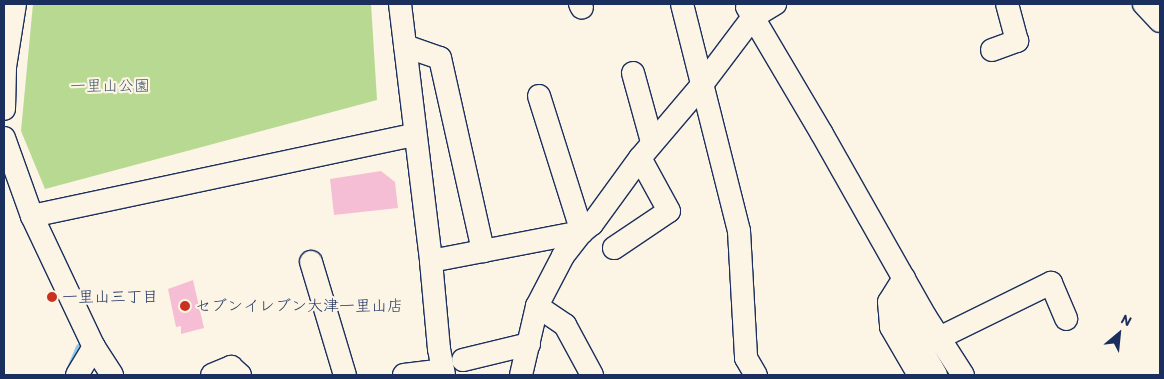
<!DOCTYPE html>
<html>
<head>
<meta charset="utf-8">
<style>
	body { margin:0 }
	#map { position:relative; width:1164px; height:379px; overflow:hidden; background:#fcf5e5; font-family:Itim,"Klee One",sans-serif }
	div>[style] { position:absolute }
	.green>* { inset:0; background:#b7d992 }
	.stream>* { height:5px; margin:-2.5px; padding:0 2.5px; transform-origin:2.5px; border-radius:2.5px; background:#8ecaee }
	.building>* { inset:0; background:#f6bed5 }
	.roads { filter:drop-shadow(1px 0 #1b2f5e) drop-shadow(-1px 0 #1b2f5e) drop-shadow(0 1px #1b2f5e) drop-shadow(0 -1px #1b2f5e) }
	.minor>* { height:22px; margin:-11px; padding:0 11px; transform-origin:11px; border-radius:11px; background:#fcf5e5 }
	.dots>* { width:14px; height:14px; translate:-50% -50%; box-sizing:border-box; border:2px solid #fcf5e5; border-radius:50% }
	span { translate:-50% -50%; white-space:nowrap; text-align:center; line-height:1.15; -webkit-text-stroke:4.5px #fcf5e5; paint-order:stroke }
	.park-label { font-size:16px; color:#425a6b }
	.poi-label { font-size:16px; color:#1b2f5e }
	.left { translate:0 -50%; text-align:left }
	.frame { position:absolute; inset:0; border:5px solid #1b2f5e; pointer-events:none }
	.north { position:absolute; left:1094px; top:309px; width:50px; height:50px; -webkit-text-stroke:4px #fcf5e5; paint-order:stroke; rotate:28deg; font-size:14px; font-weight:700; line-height:20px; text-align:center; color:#1b2f5e }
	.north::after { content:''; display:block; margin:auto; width:18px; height:22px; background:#1b2f5e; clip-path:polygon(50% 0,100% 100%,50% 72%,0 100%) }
</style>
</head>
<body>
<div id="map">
	<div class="green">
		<i style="clip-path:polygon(33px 4px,371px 4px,377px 100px,45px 189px,21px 131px)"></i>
	</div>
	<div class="stream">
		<i style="left:68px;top:370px;width:26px;rotate:-67deg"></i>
	</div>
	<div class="building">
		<i style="clip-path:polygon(381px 171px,395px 182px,398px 208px,334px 215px,330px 179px)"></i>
		<i style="clip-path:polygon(193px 280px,204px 328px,181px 334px,181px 326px,176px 327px,168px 289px)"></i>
	</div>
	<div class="roads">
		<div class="minor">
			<i style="left:400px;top:4px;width:259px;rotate:83.1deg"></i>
			<i style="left:431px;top:261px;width:88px;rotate:84.8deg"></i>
			<i style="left:439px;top:349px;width:26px;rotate:79deg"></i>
			<i style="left:580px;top:4px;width:4px;rotate:63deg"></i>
			<i style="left:682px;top:4px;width:234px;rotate:75.9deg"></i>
			<i style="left:739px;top:231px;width:127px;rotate:86.8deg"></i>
			<i style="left:746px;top:358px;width:20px;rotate:60deg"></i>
			<i style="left:1144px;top:4px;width:23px;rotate:47deg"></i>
			<i style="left:747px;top:7px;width:147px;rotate:59.4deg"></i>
			<i style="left:822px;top:134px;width:209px;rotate:60.5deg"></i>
			<i style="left:925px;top:316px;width:70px;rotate:57.2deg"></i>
			<i style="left:405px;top:46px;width:37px;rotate:19deg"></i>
			<i style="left:440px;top:58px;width:198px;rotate:77.4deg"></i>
			<i style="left:992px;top:50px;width:27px;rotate:-20deg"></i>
			<i style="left:1017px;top:41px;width:38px;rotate:-105deg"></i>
			<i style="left:633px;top:73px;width:72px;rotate:74.6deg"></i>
			<i style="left:539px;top:96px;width:143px;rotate:72.5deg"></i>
			<i style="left:4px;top:109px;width:42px;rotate:-88.6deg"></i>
			<i style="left:5px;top:67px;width:64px;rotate:-81deg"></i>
			<i style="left:4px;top:138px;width:83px;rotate:70.3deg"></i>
			<i style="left:32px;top:216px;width:145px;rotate:64.7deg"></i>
			<i style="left:94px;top:347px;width:33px;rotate:57deg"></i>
			<i style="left:32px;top:216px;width:390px;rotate:-12deg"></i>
			<i style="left:614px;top:248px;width:66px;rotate:-33.9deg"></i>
			<i style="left:669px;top:211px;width:60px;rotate:-118.7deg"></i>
			<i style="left:431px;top:261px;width:154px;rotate:-10.9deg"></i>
			<i style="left:311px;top:262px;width:118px;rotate:73.3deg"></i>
			<i style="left:904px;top:278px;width:28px;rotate:122deg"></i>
			<i style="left:889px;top:302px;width:25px;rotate:85deg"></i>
			<i style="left:891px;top:327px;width:56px;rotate:59.7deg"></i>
			<i style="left:904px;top:284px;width:40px;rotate:85.7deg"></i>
			<i style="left:907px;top:324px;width:59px;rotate:60.4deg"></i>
			<i style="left:537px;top:306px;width:34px;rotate:34deg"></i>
			<i style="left:565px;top:325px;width:57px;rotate:61.6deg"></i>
			<i style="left:939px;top:338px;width:125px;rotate:-26.2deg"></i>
			<i style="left:1051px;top:283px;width:39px;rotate:67deg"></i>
			<i style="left:463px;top:360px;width:68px;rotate:-13.6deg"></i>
			<i style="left:77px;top:375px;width:33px;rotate:-59deg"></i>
			<i style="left:212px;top:375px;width:21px;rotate:-23deg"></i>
			<i style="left:231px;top:367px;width:12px;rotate:42deg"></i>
			<i style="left:404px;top:375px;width:39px;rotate:-7deg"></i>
			<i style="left:521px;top:375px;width:71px;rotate:-76.9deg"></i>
			<i style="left:537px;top:306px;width:56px;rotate:-62.5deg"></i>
			<i style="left:563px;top:256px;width:31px;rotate:-52deg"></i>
			<i style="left:582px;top:232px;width:13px;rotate:-39deg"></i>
			<i style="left:592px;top:224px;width:82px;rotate:-54deg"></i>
			<i style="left:640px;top:158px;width:94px;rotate:-49.7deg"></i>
			<i style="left:701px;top:86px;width:86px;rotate:-53deg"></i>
			<i style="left:753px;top:17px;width:26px;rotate:-31deg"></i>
		</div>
	</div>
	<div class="dots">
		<i style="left:52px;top:297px;background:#c8321e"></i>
		<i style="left:185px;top:306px;background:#c8321e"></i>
	</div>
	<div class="park-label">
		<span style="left:110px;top:86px">一里山公園</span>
	</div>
	<div class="poi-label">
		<span class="left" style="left:62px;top:297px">一里山三丁目</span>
		<span class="left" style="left:195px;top:306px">セブンイレブン大津一里山店</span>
	</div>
	<div class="frame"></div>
	<div class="north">N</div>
</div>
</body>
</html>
